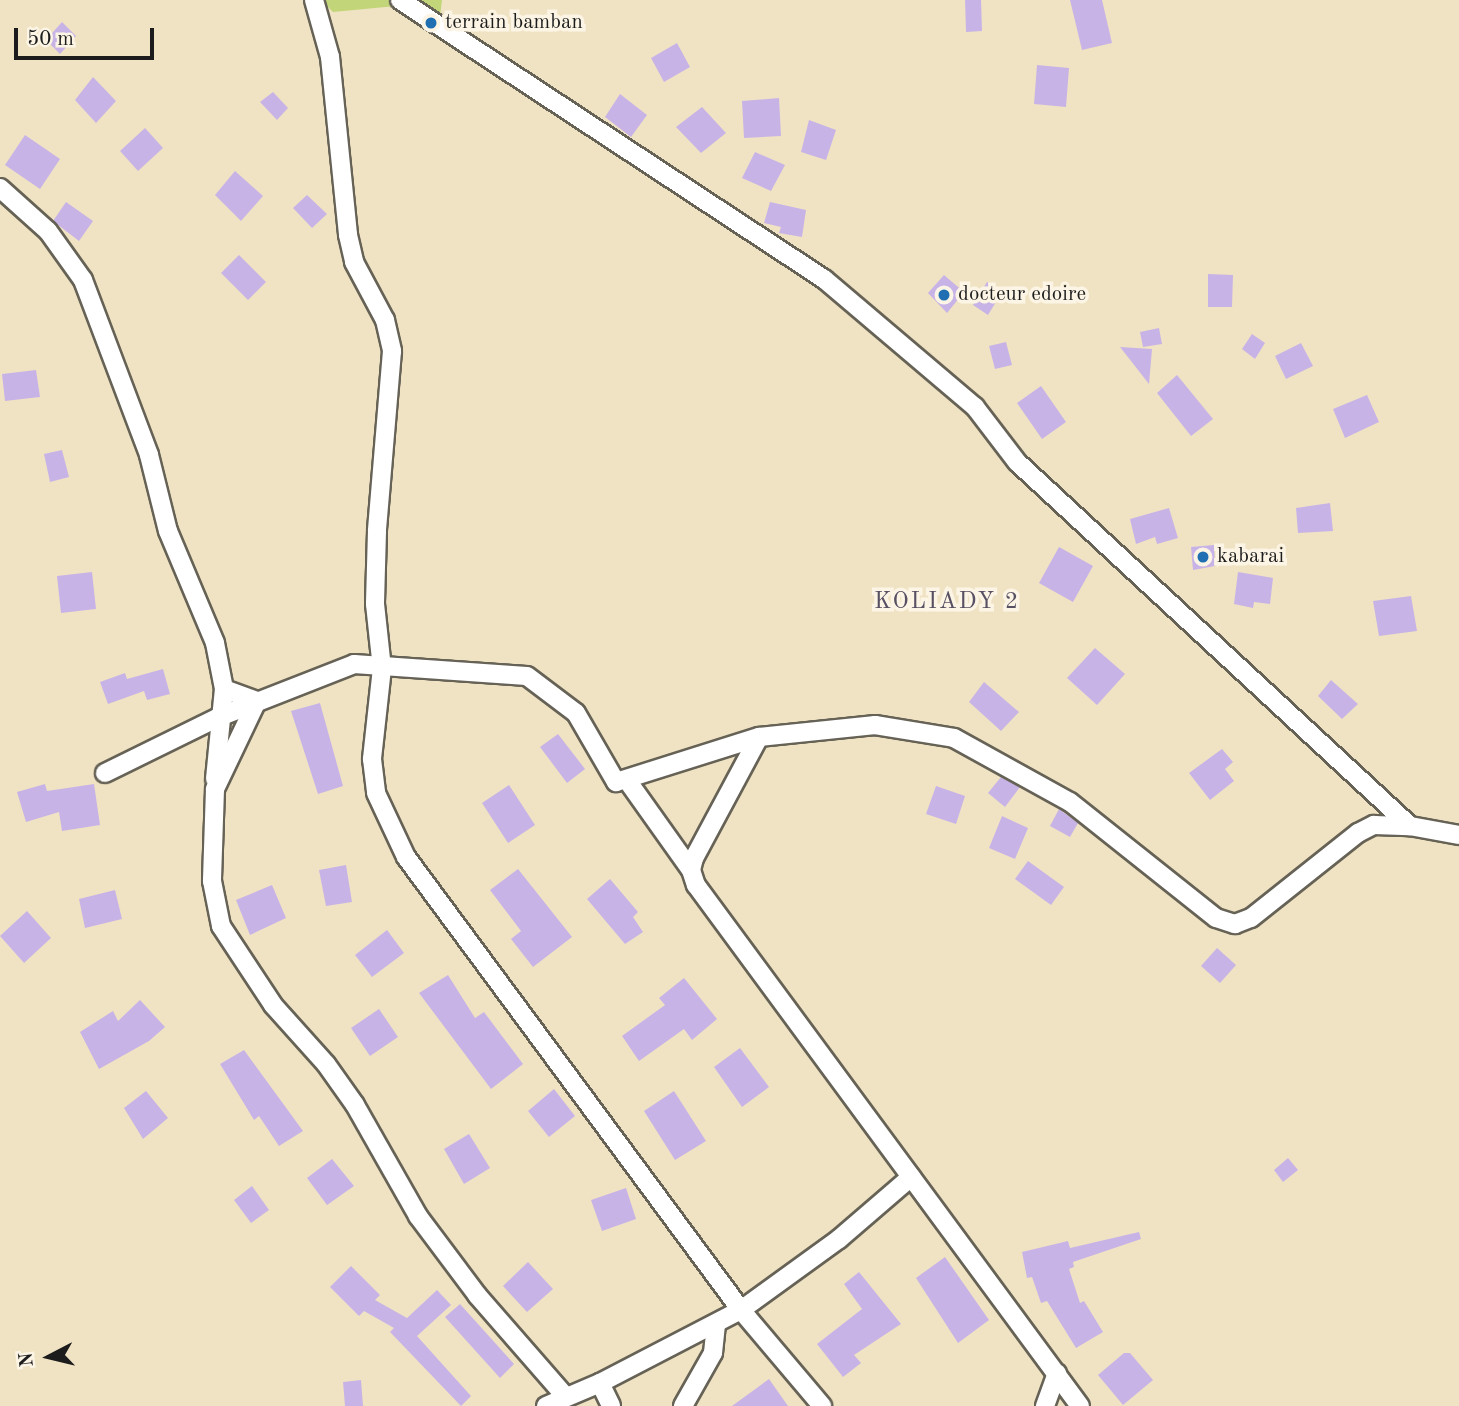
<!DOCTYPE html>
<html>
<head>
<meta charset="utf-8">
<style>
	body { margin:0 }
	#map { position:relative; width:1459px; height:1406px; overflow:hidden; background:#f0e3c3; font-family:"Old Standard TT",serif }
	div>[style] { position:absolute }
	.green>* { inset:0; background:#c2d679 }
	.building>* { inset:0; background:#c8b3e7 }
	.roads { filter:drop-shadow(2px 0 #666256) drop-shadow(-2px 0 #666256) drop-shadow(0 2px #666256) drop-shadow(0 -2px #666256) }
	.street>* { height:18px; margin:-9px; padding:0 9px; transform-origin:9px; border-radius:9px; background:#fff }
	.dots>* { width:19px; height:19px; translate:-50% -50%; box-sizing:border-box; border:4px solid #fcf5e5; border-radius:50% }
	span { translate:-50% -50%; white-space:nowrap; text-align:center; line-height:1.15; -webkit-text-stroke:7px #fcf5e5; paint-order:stroke }
	.poi-label { font-size:21px; color:#1c1c1c }
	.left { translate:0 -50%; text-align:left }
	.neighbourhood-label { font-size:23px; color:#585163; letter-spacing:2px }
	.north { position:absolute; left:14px; top:1322px; width:70px; height:70px; -webkit-text-stroke:5px #fcf5e5; paint-order:stroke; rotate:263deg; font-size:19px; font-weight:700; line-height:28px; text-align:center; color:#1c1c1c }
	.north::after { content:''; display:block; margin:auto; width:24px; height:32px; background:#1c1c1c; clip-path:polygon(50% 0,100% 100%,50% 72%,0 100%) }
	.scale { position:absolute; left:14px; top:28px; width:140px; height:32px; box-sizing:border-box; border:4px solid #1c1c1c; border-top:0; padding-left:9px; font-size:21px; line-height:24px; white-space:nowrap; color:#1c1c1c; -webkit-text-stroke:5px #fcf5e5; paint-order:stroke }
</style>
</head>
<body>
<div id="map">
	<div class="green">
		<i style="clip-path:polygon(321px 0,442px 0,438px 34px,396px 6px,333px 12px)"></i>
	</div>
	<div class="building">
		<i style="clip-path:polygon(965px 0,981px 0,982px 31px,966px 32px)"></i>
		<i style="clip-path:polygon(1070px 0,1102px 0,1112px 43px,1082px 50px)"></i>
		<i style="clip-path:polygon(62px 22px,76px 36px,60px 54px,46px 40px)"></i>
		<i style="clip-path:polygon(677px 43px,690px 67px,664px 82px,651px 58px)"></i>
		<i style="clip-path:polygon(1037px 65px,1069px 68px,1066px 107px,1034px 104px)"></i>
		<i style="clip-path:polygon(93px 77px,116px 101px,96px 123px,75px 100px)"></i>
		<i style="clip-path:polygon(273px 92px,288px 108px,277px 120px,260px 102px)"></i>
		<i style="clip-path:polygon(620px 94px,647px 115px,631px 137px,605px 117px)"></i>
		<i style="clip-path:polygon(779px 98px,781px 136px,744px 138px,742px 101px)"></i>
		<i style="clip-path:polygon(702px 107px,726px 133px,701px 153px,676px 127px)"></i>
		<i style="clip-path:polygon(809px 120px,836px 130px,826px 160px,801px 152px)"></i>
		<i style="clip-path:polygon(145px 128px,163px 148px,138px 171px,120px 151px)"></i>
		<i style="clip-path:polygon(25px 135px,60px 159px,40px 189px,5px 165px)"></i>
		<i style="clip-path:polygon(755px 152px,785px 165px,771px 191px,742px 178px)"></i>
		<i style="clip-path:polygon(235px 171px,263px 196px,241px 221px,215px 195px)"></i>
		<i style="clip-path:polygon(307px 195px,327px 214px,312px 228px,293px 208px)"></i>
		<i style="clip-path:polygon(66px 202px,93px 221px,79px 241px,53px 221px)"></i>
		<i style="clip-path:polygon(770px 202px,806px 210px,802px 237px,779px 233px,781px 227px,764px 223px)"></i>
		<i style="clip-path:polygon(239px 255px,266px 282px,248px 300px,221px 273px)"></i>
		<i style="clip-path:polygon(1208px 274px,1233px 275px,1232px 307px,1208px 307px)"></i>
		<i style="clip-path:polygon(944px 275px,964px 292px,947px 313px,928px 293px)"></i>
		<i style="clip-path:polygon(987px 282px,1002px 292px,988px 315px,973px 305px)"></i>
		<i style="clip-path:polygon(1159px 328px,1162px 344px,1143px 347px,1140px 332px)"></i>
		<i style="clip-path:polygon(1252px 334px,1265px 343px,1255px 359px,1242px 349px)"></i>
		<i style="clip-path:polygon(1006px 342px,1012px 365px,995px 369px,989px 346px)"></i>
		<i style="clip-path:polygon(1301px 343px,1313px 366px,1286px 379px,1275px 356px)"></i>
		<i style="clip-path:polygon(1120px 347px,1152px 349px,1149px 384px)"></i>
		<i style="clip-path:polygon(36px 370px,40px 397px,5px 401px,2px 374px)"></i>
		<i style="clip-path:polygon(1177px 375px,1213px 419px,1191px 436px,1157px 393px)"></i>
		<i style="clip-path:polygon(1041px 386px,1066px 422px,1042px 439px,1017px 403px)"></i>
		<i style="clip-path:polygon(1367px 395px,1379px 422px,1345px 438px,1333px 409px)"></i>
		<i style="clip-path:polygon(62px 450px,69px 477px,50px 482px,44px 454px)"></i>
		<i style="clip-path:polygon(1330px 503px,1333px 531px,1298px 533px,1296px 508px)"></i>
		<i style="clip-path:polygon(1169px 508px,1178px 538px,1157px 544px,1155px 537px,1136px 544px,1130px 519px)"></i>
		<i style="clip-path:polygon(1214px 545px,1215px 566px,1193px 570px,1191px 547px)"></i>
		<i style="clip-path:polygon(1059px 547px,1093px 566px,1073px 602px,1039px 583px)"></i>
		<i style="clip-path:polygon(92px 572px,96px 609px,61px 613px,57px 576px)"></i>
		<i style="clip-path:polygon(1238px 572px,1273px 578px,1270px 604px,1254px 602px,1253px 608px,1234px 604px)"></i>
		<i style="clip-path:polygon(1411px 596px,1417px 631px,1379px 636px,1373px 601px)"></i>
		<i style="clip-path:polygon(1095px 648px,1125px 674px,1097px 705px,1067px 678px)"></i>
		<i style="clip-path:polygon(163px 669px,170px 694px,147px 700px,144px 691px,108px 704px,100px 682px,125px 673px,127px 679px)"></i>
		<i style="clip-path:polygon(1331px 680px,1358px 704px,1342px 719px,1318px 696px)"></i>
		<i style="clip-path:polygon(984px 682px,1019px 712px,1001px 731px,969px 702px)"></i>
		<i style="clip-path:polygon(320px 703px,343px 786px,318px 794px,291px 711px)"></i>
		<i style="clip-path:polygon(558px 734px,585px 769px,567px 783px,540px 747px)"></i>
		<i style="clip-path:polygon(1222px 749px,1233px 762px,1225px 769px,1234px 781px,1210px 800px,1189px 773px)"></i>
		<i style="clip-path:polygon(1001px 777px,1020px 787px,1005px 807px,988px 793px)"></i>
		<i style="clip-path:polygon(45px 784px,47px 791px,94px 784px,100px 825px,62px 831px,59px 812px,26px 822px,17px 792px)"></i>
		<i style="clip-path:polygon(509px 785px,535px 825px,508px 843px,482px 803px)"></i>
		<i style="clip-path:polygon(936px 786px,965px 796px,956px 824px,926px 814px)"></i>
		<i style="clip-path:polygon(1059px 809px,1078px 823px,1070px 837px,1050px 826px)"></i>
		<i style="clip-path:polygon(1002px 816px,1028px 828px,1015px 859px,989px 848px)"></i>
		<i style="clip-path:polygon(1028px 861px,1064px 887px,1051px 905px,1015px 879px)"></i>
		<i style="clip-path:polygon(346px 865px,352px 902px,326px 906px,319px 870px)"></i>
		<i style="clip-path:polygon(518px 869px,572px 937px,533px 967px,511px 939px,521px 931px,490px 890px)"></i>
		<i style="clip-path:polygon(610px 879px,638px 912px,633px 917px,643px 932px,625px 944px,587px 899px)"></i>
		<i style="clip-path:polygon(272px 885px,286px 918px,250px 935px,236px 900px)"></i>
		<i style="clip-path:polygon(115px 890px,122px 919px,85px 928px,79px 899px)"></i>
		<i style="clip-path:polygon(27px 911px,51px 938px,24px 963px,0 936px)"></i>
		<i style="clip-path:polygon(387px 930px,404px 953px,372px 977px,355px 955px)"></i>
		<i style="clip-path:polygon(1217px 948px,1236px 965px,1220px 983px,1201px 966px)"></i>
		<i style="clip-path:polygon(448px 975px,475px 1018px,484px 1012px,523px 1064px,491px 1089px,419px 993px)"></i>
		<i style="clip-path:polygon(684px 978px,717px 1019px,692px 1040px,684px 1029px,639px 1061px,622px 1036px,665px 1005px,659px 998px)"></i>
		<i style="clip-path:polygon(140px 1000px,165px 1027px,149px 1041px,99px 1069px,80px 1032px,113px 1011px,118px 1021px)"></i>
		<i style="clip-path:polygon(379px 1009px,398px 1037px,370px 1056px,351px 1028px)"></i>
		<i style="clip-path:polygon(740px 1048px,769px 1087px,742px 1107px,714px 1067px)"></i>
		<i style="clip-path:polygon(244px 1050px,303px 1131px,279px 1146px,259px 1116px,254px 1120px,220px 1064px)"></i>
		<i style="clip-path:polygon(554px 1089px,575px 1116px,549px 1137px,528px 1111px)"></i>
		<i style="clip-path:polygon(146px 1091px,168px 1118px,143px 1139px,124px 1108px)"></i>
		<i style="clip-path:polygon(674px 1091px,706px 1141px,675px 1160px,644px 1111px)"></i>
		<i style="clip-path:polygon(469px 1134px,490px 1168px,464px 1184px,444px 1149px)"></i>
		<i style="clip-path:polygon(1288px 1158px,1298px 1170px,1283px 1182px,1274px 1170px)"></i>
		<i style="clip-path:polygon(332px 1159px,354px 1186px,327px 1205px,307px 1178px)"></i>
		<i style="clip-path:polygon(252px 1186px,269px 1210px,251px 1223px,234px 1200px)"></i>
		<i style="clip-path:polygon(626px 1188px,636px 1219px,602px 1231px,591px 1200px)"></i>
		<i style="clip-path:polygon(1139px 1232px,1141px 1239px,1073px 1262px,1074px 1267px,1069px 1269px,1080px 1303px,1084px 1301px,1103px 1332px,1076px 1348px,1047px 1301px,1041px 1303px,1032px 1277px,1027px 1278px,1022px 1252px,1068px 1241px,1070px 1248px)"></i>
		<i style="clip-path:polygon(945px 1257px,989px 1320px,958px 1343px,916px 1278px)"></i>
		<i style="clip-path:polygon(528px 1262px,553px 1289px,527px 1312px,503px 1286px)"></i>
		<i style="clip-path:polygon(351px 1266px,380px 1295px,375px 1300px,407px 1318px,437px 1290px,451px 1305px,417px 1336px,471px 1396px,461px 1406px,390px 1332px,394px 1328px,364px 1311px,359px 1316px,330px 1287px)"></i>
		<i style="clip-path:polygon(859px 1272px,901px 1324px,854px 1355px,861px 1363px,843px 1377px,817px 1344px,862px 1309px,844px 1284px)"></i>
		<i style="clip-path:polygon(460px 1304px,514px 1364px,500px 1378px,445px 1317px)"></i>
		<i style="clip-path:polygon(1124px 1353px,1130px 1353px,1153px 1380px,1123px 1405px,1098px 1375px)"></i>
		<i style="clip-path:polygon(769px 1379px,788px 1406px,732px 1406px)"></i>
		<i style="clip-path:polygon(361px 1380px,363px 1406px,345px 1406px,343px 1382px)"></i>
	</div>
	<div class="roads">
		<div class="street">
			<i style="left:314px;top:0;width:59px;rotate:74.3deg"></i>
			<i style="left:330px;top:57px;width:179px;rotate:84.2deg"></i>
			<i style="left:348px;top:235px;width:28px;rotate:77deg"></i>
			<i style="left:354px;top:262px;width:66px;rotate:61.9deg"></i>
			<i style="left:385px;top:320px;width:32px;rotate:77deg"></i>
			<i style="left:392px;top:351px;width:181px;rotate:94.8deg"></i>
			<i style="left:377px;top:531px;width:73px;rotate:91.6deg"></i>
			<i style="left:375px;top:604px;width:64px;rotate:83.8deg"></i>
			<i style="left:382px;top:668px;width:92px;rotate:96.3deg"></i>
			<i style="left:372px;top:759px;width:34px;rotate:83deg"></i>
			<i style="left:376px;top:793px;width:71px;rotate:64.9deg"></i>
			<i style="left:406px;top:857px;width:563px;rotate:53.52deg"></i>
			<i style="left:741px;top:1310px;width:126px;rotate:49.8deg"></i>
			<i style="left:400px;top:0;width:508px;rotate:33.35deg"></i>
			<i style="left:824px;top:279px;width:198px;rotate:40.3deg"></i>
			<i style="left:975px;top:407px;width:69px;rotate:52.6deg"></i>
			<i style="left:1017px;top:462px;width:536px;rotate:42.81deg"></i>
			<i style="left:1410px;top:826px;width:50px;rotate:10.4deg"></i>
			<i style="left:0;top:188px;width:64px;rotate:41.9deg"></i>
			<i style="left:48px;top:231px;width:60px;rotate:54.5deg"></i>
			<i style="left:83px;top:280px;width:187px;rotate:69.3deg"></i>
			<i style="left:149px;top:455px;width:78px;rotate:76deg"></i>
			<i style="left:168px;top:531px;width:121px;rotate:67.2deg"></i>
			<i style="left:215px;top:643px;width:47px;rotate:78.9deg"></i>
			<i style="left:224px;top:689px;width:35px;rotate:20deg"></i>
			<i style="left:257px;top:701px;width:98px;rotate:115.5deg"></i>
			<i style="left:215px;top:789px;width:92px;rotate:91.9deg"></i>
			<i style="left:212px;top:881px;width:46px;rotate:78.7deg"></i>
			<i style="left:221px;top:926px;width:95px;rotate:56.6deg"></i>
			<i style="left:273px;top:1005px;width:79px;rotate:48.1deg"></i>
			<i style="left:326px;top:1064px;width:50px;rotate:54.7deg"></i>
			<i style="left:355px;top:1105px;width:128px;rotate:60.4deg"></i>
			<i style="left:418px;top:1216px;width:99px;rotate:53.2deg"></i>
			<i style="left:477px;top:1295px;width:134px;rotate:48.9deg"></i>
			<i style="left:759px;top:737px;width:137px;rotate:118.2deg"></i>
			<i style="left:694px;top:858px;width:12px;rotate:104deg"></i>
			<i style="left:691px;top:870px;width:16px;rotate:72deg"></i>
			<i style="left:696px;top:885px;width:647px;rotate:53.61deg"></i>
			<i style="left:105px;top:773px;width:127px;rotate:-26.2deg"></i>
			<i style="left:219px;top:717px;width:145px;rotate:-21.4deg"></i>
			<i style="left:354px;top:664px;width:173px;rotate:4deg"></i>
			<i style="left:527px;top:676px;width:61px;rotate:37.1deg"></i>
			<i style="left:576px;top:713px;width:80px;rotate:59.9deg"></i>
			<i style="left:616px;top:782px;width:150px;rotate:-17.5deg"></i>
			<i style="left:759px;top:737px;width:117px;rotate:-5.9deg"></i>
			<i style="left:875px;top:725px;width:80px;rotate:9.3deg"></i>
			<i style="left:954px;top:738px;width:132px;rotate:28.9deg"></i>
			<i style="left:1070px;top:802px;width:186px;rotate:38.5deg"></i>
			<i style="left:1216px;top:918px;width:20px;rotate:18deg"></i>
			<i style="left:1235px;top:924px;width:17px;rotate:-21deg"></i>
			<i style="left:1251px;top:918px;width:137px;rotate:-38.5deg"></i>
			<i style="left:1358px;top:833px;width:18px;rotate:-27deg"></i>
			<i style="left:1374px;top:825px;width:36px;rotate:2deg"></i>
			<i style="left:215px;top:779px;width:90px;rotate:-84.3deg"></i>
			<i style="left:627px;top:780px;width:110px;rotate:54.6deg"></i>
			<i style="left:600px;top:1383px;width:25px;rotate:64deg"></i>
			<i style="left:546px;top:1406px;width:59px;rotate:-23.1deg"></i>
			<i style="left:600px;top:1383px;width:159px;rotate:-27.4deg"></i>
			<i style="left:741px;top:1310px;width:121px;rotate:-35.9deg"></i>
			<i style="left:839px;top:1239px;width:95px;rotate:-40.7deg"></i>
			<i style="left:683px;top:1406px;width:61px;rotate:-60.5deg"></i>
			<i style="left:713px;top:1353px;width:28px;rotate:-84deg"></i>
			<i style="left:1045px;top:1406px;width:35px;rotate:-70deg"></i>
		</div>
	</div>
	<div class="dots">
		<i style="left:431px;top:23px;background:#1f6fb2"></i>
		<i style="left:944px;top:295px;background:#1f6fb2"></i>
		<i style="left:1203px;top:557px;background:#1f6fb2"></i>
	</div>
	<div class="poi-label">
		<span class="left" style="left:445px;top:23px">terrain bamban</span>
		<span class="left" style="left:958px;top:295px">docteur edoire</span>
		<span class="left" style="left:1217px;top:557px">kabarai</span>
	</div>
	<div class="neighbourhood-label">
		<span style="left:947px;top:602px">KOLIADY 2</span>
	</div>
	<div class="north">N</div>
	<div class="scale">50 m</div>
</div>
</body>
</html>
